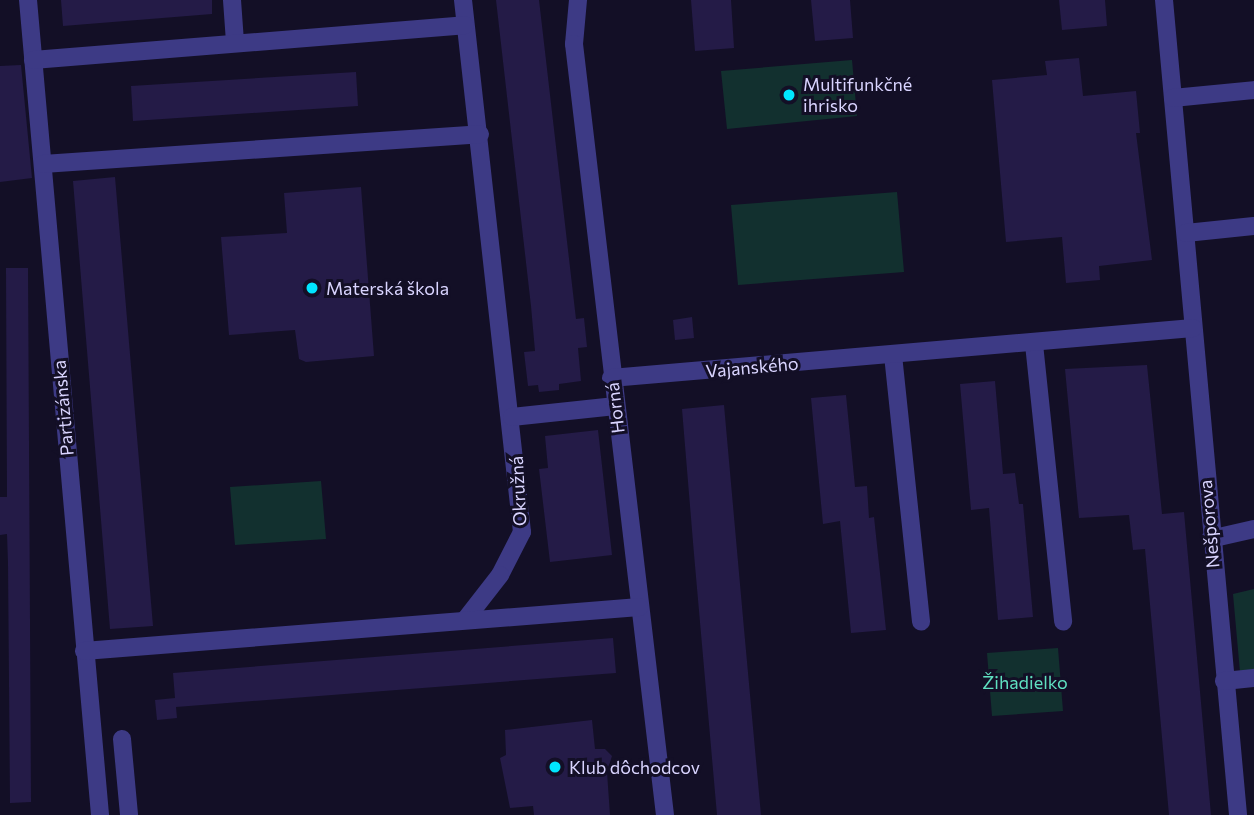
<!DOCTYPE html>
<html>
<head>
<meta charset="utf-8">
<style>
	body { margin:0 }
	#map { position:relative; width:1254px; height:815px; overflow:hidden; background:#130f26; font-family:Commissioner,sans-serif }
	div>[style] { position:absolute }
	.green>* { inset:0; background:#12302f }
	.building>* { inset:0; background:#241b47 }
	.minor>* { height:18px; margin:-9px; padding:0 9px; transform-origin:9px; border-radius:9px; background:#3d3a85 }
	.dots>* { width:19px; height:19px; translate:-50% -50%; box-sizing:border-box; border:4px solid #130f26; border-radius:50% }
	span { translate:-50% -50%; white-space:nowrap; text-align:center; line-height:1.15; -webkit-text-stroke:6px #130f26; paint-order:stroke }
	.poi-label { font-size:18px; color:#d9d4ff }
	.left { translate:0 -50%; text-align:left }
	.street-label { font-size:18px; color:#d9d4ff }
	.park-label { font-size:18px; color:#5fe0c0 }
</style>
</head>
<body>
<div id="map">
	<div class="green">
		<i style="clip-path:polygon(852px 60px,857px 116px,727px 129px,721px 71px)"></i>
		<i style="clip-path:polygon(897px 192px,904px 272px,738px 285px,731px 205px)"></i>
		<i style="clip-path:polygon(321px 481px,326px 539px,235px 545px,230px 487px)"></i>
		<i style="clip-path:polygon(1254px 589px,1254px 671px,1240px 672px,1233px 594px)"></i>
		<i style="clip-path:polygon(1058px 648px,1063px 711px,992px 716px,987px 653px)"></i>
	</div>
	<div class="building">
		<i style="clip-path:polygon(61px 0,212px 0,212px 14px,63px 26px)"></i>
		<i style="clip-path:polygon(496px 0,539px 0,576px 319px,584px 318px,587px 347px,578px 348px,581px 381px,559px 384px,559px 390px,539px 392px,538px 385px,528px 386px,524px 352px,535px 351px,531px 306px)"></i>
		<i style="clip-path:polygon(691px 0,731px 0,734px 48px,695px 51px)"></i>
		<i style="clip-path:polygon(811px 0,850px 0,853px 38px,815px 41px)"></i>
		<i style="clip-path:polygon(1059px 0,1105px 0,1107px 26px,1062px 30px)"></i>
		<i style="clip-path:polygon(1079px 58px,1083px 96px,1136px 91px,1140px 133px,1136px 133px,1152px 260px,1099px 266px,1100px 280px,1066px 283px,1062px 237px,1006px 242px,992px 80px,1047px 75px,1045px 61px)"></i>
		<i style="clip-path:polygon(21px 65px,32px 178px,0 182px,0 66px)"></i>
		<i style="clip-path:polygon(356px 72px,358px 106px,133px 121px,131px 86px)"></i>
		<i style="clip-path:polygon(115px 177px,153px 626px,110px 629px,73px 181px)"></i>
		<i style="clip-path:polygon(361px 187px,374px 356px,306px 362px,299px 359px,295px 330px,229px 335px,221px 237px,287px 233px,284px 193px)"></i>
		<i style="clip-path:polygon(6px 268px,28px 268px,31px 802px,10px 803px,8px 563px,7px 534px,0 535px,0 497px,7px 497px)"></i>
		<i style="clip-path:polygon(692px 317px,694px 338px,675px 340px,673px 320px)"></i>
		<i style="clip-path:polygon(1147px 365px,1162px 514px,1184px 512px,1211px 815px,1169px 815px,1145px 549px,1133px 550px,1129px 515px,1079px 518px,1065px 369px)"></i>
		<i style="clip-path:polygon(995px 381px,1003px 474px,1015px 473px,1019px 504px,1023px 504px,1033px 617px,998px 620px,989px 508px,971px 510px,960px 384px)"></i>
		<i style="clip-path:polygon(846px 395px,855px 487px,867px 486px,869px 518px,874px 517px,886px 630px,851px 633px,840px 521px,823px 524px,811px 398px)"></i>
		<i style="clip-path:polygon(724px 405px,744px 629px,761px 815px,717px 815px,694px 554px,682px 409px)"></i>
		<i style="clip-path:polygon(598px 430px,612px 555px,550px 562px,539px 469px,548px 468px,545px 436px)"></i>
		<i style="clip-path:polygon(613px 638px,616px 673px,176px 707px,177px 718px,157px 720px,155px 700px,175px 698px,173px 673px)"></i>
		<i style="clip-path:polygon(592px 720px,595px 749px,605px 749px,612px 756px,607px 772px,610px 815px,534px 815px,533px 806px,510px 808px,500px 758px,506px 755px,505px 730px)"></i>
	</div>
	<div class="minor">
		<i style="left:28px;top:0;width:818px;rotate:84.95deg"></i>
		<i style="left:232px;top:0;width:42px;rotate:85.9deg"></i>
		<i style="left:463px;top:0;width:535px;rotate:83.67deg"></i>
		<i style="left:522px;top:532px;width:48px;rotate:117.1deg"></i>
		<i style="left:500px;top:575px;width:57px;rotate:127.9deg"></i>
		<i style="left:578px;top:0;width:44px;rotate:95.2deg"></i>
		<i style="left:574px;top:44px;width:776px;rotate:83.27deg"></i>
		<i style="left:1164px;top:0;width:818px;rotate:84.81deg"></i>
		<i style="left:33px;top:60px;width:433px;rotate:-4.6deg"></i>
		<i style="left:1173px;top:98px;width:81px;rotate:-5.6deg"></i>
		<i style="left:43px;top:164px;width:438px;rotate:-3.9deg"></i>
		<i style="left:1186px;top:233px;width:68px;rotate:-5.9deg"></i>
		<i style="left:1034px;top:344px;width:279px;rotate:84deg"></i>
		<i style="left:893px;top:355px;width:268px;rotate:84deg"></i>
		<i style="left:611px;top:378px;width:584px;rotate:-4.91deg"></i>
		<i style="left:512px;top:417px;width:104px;rotate:-6.1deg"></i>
		<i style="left:1210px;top:539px;width:45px;rotate:-12.8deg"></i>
		<i style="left:84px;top:651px;width:557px;rotate:-4.53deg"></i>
		<i style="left:1224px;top:681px;width:30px;rotate:-6deg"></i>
		<i style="left:122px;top:739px;width:76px;rotate:84.7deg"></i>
	</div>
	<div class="dots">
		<i style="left:789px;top:95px;background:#00e5ff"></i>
		<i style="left:312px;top:288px;background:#00e5ff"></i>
		<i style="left:555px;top:767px;background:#00e5ff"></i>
	</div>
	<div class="poi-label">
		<span class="left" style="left:803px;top:95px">Multifunkčné<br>ihrisko</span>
		<span class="left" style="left:326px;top:288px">Materská škola</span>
		<span class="left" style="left:569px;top:767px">Klub dôchodcov</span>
	</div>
	<div class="street-label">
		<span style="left:752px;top:367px;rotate:-5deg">Vajanského</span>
		<span style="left:63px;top:408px;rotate:-95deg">Partizánska</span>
		<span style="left:615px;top:408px;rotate:-97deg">Horná</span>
		<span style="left:518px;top:491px;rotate:-93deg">Okružná</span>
		<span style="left:1209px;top:524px;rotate:-95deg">Nešporova</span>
	</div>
	<div class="park-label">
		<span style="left:1025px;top:682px">Žihadielko</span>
	</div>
</div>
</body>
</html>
